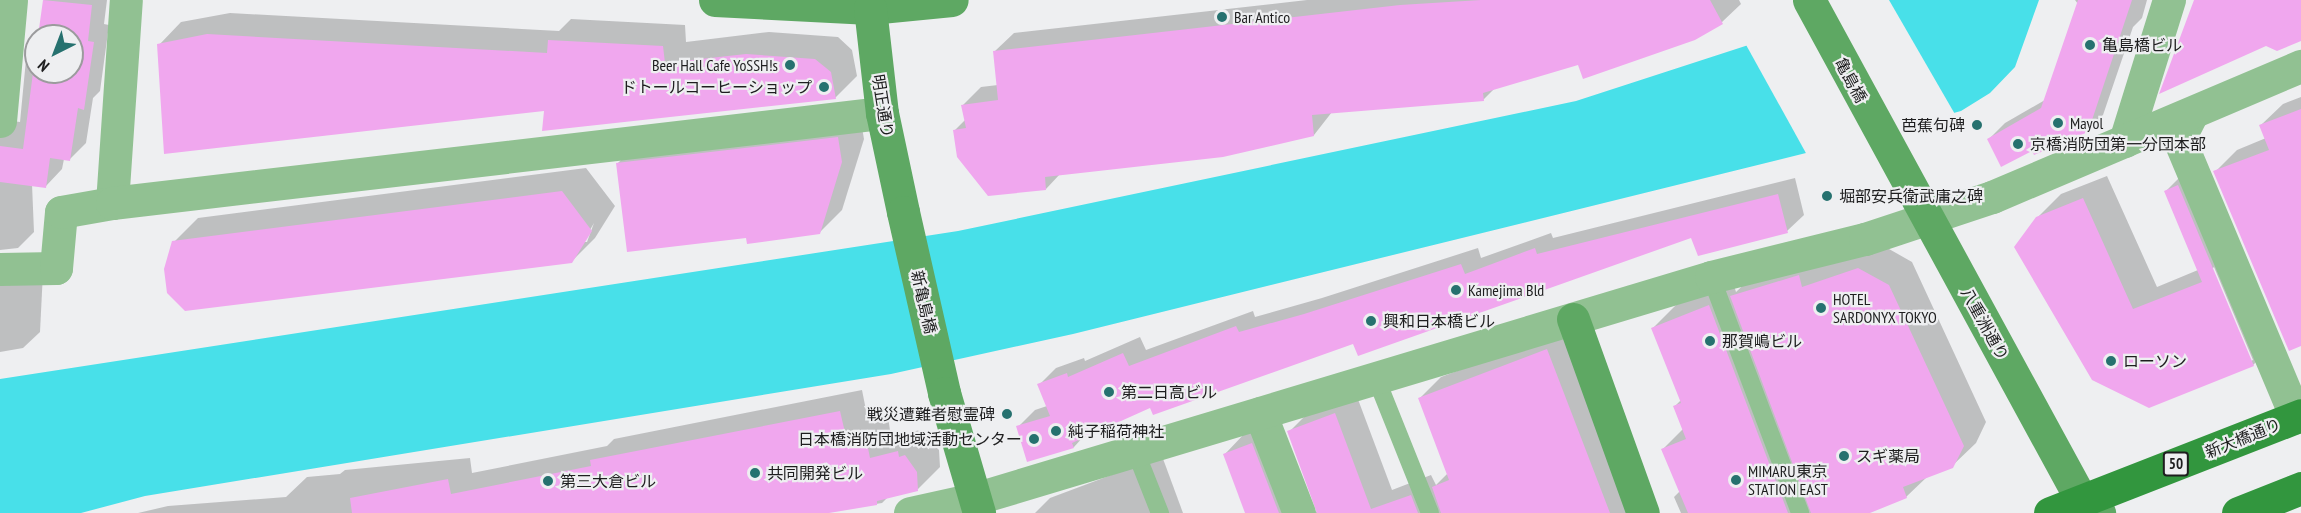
<!DOCTYPE html>
<html>
<head>
<meta charset="utf-8">
<style>
	body { margin:0 }
	#map { position:relative; width:2301px; height:513px; overflow:hidden; background:#eeeff1; font-family:"PT Sans Narrow","Noto Sans JP",sans-serif }
	div>[style] { position:absolute }
	.water>* { inset:0; background:#48e0e9 }
	.pier>* { inset:0; background:#eeeff1 }
	.shadow>* { inset:0; background:#0003 }
	.building>* { inset:0; background:#f0a7ee }
	.lane>* { height:18px; margin:-9px; padding:0 9px; transform-origin:9px; border-radius:9px; background:#91c192 }
	.street>* { height:33px; margin:-16.5px; padding:0 16.5px; transform-origin:16.5px; border-radius:16.5px; background:#91c192 }
	.secondary>* { height:33px; margin:-16.5px; padding:0 16.5px; transform-origin:16.5px; border-radius:16.5px; background:#5ea863 }
	.primary>* { height:33px; margin:-16.5px; padding:0 16.5px; transform-origin:16.5px; border-radius:16.5px; background:#32963e }
	.dots>* { width:16px; height:16px; translate:-50% -50%; box-sizing:border-box; border:3px solid #eeeff1; border-radius:50% }
	span { translate:-50% -50%; white-space:nowrap; text-align:center; line-height:1.15; -webkit-text-stroke:4.5px #eeeff1; paint-order:stroke }
	.shield-label span { padding:2px 4px; background:#eeeff1; border:2px solid; border-radius:4px; -webkit-text-stroke-width:0 }
	.shield-label { font-size:15px; color:#1e1e1f; font-weight:700 }
	.poi-label { font-size:16px; color:#1e1e1f }
	.left { translate:0 -50%; text-align:left }
	.right { translate:-100% -50%; text-align:right }
	.street-label { font-size:16px; color:#1e1e1f }
	.north { position:absolute; left:24px; top:24px; width:60px; height:60px; box-sizing:border-box; background:#eeeff1; border:2px solid #9b9b9d; border-radius:50%; rotate:222deg; font-size:16px; font-weight:700; line-height:24px; text-align:center; color:#1e1e1f }
	.north::after { content:''; display:block; margin:auto; width:21px; height:27px; background:#26716f; clip-path:polygon(50% 0,100% 100%,50% 72%,0 100%) }
</style>
</head>
<body>
<div id="map">
	<div class="water">
		<i style="clip-path:polygon(1887px 0,2039px 0,2015px 67px,1990px 93px,1961px 111px,1810px 152px,1073px 334px,891px 374px,145px 496px,81px 513px,0 513px,0 379px,958px 231px,1576px 101px)"></i>
	</div>
	<div class="pier">
		<i style="clip-path:polygon(1877px 0,1889px 0,1956px 116px,1807px 155px,1745px 43px)"></i>
	</div>
	<div class="shadow">
		<i style="clip-path:polygon(44px 0,107px 0,104px 24px,109px 25px,100px 91px,93px 98px,86px 143px,69px 160px,64px 159px,62px 169px,46px 186px,32px 184px,34px 232px,18px 248px,0 250px,0 108px,5px 120px,20px 122px,27px 49px,36px 40px,36px 72px,72px 72px,72px 36px,39px 36px)"></i>
		<i style="clip-path:polygon(1307px 0,1739px 0,1741px 4px,1722px 22px,1694px 39px,1579px 63px,1495px 88px,1483px 100px,1332px 112px,1314px 135px,1061px 173px,1046px 189px,955px 130px,966px 119px,963px 105px,981px 87px,998px 85px,995px 51px,1014px 33px)"></i>
		<i style="clip-path:polygon(2075px 0,2147px 0,2142px 18px,2133px 27px,2103px 115px,2087px 131px,2032px 148px,1989px 139px,2005px 123px,2045px 100px,2078px 4px)"></i>
		<i style="clip-path:polygon(230px 13px,559px 31px,571px 19px,685px 25px,686px 42px,769px 32px,838px 37px,852px 50px,857px 76px,835px 98px,545px 109px,159px 45px,181px 22px)"></i>
		<i style="clip-path:polygon(2301px 97px,2301px 345px,2215px 172px,2237px 150px,2266px 138px,2261px 125px,2283px 104px)"></i>
		<i style="clip-path:polygon(860px 116px,864px 139px,842px 210px,820px 232px,748px 236px,617px 164px,640px 141px)"></i>
		<i style="clip-path:polygon(evenodd,586px 168px,615px 206px,595px 238px,571px 262px,174px 242px,198px 218px,586px 168px,594px 223px,587px 242px,583px 242px,594px 223px)"></i>
		<i style="clip-path:polygon(evenodd,2189px 168px,2277px 342px,2253px 365px,2149px 406px,2037px 218px,2061px 194px,2107px 176px,2157px 287px,2198px 270px,2166px 191px,2189px 168px,2214px 267px,2253px 360px,2251px 361px,2212px 269px,2214px 267px)"></i>
		<i style="clip-path:polygon(1795px 178px,1804px 215px,1787px 231px,1692px 236px,1151px 406px,1085px 435px,1074px 447px,1028px 460px,1018px 427px,1035px 410px,1047px 406px,1039px 385px,1056px 368px,1084px 358px,1085px 361px,1140px 337px,1146px 350px,1253px 311px,1255px 317px,1322px 298px,1478px 248px,1481px 258px,1551px 233px,1553px 238px)"></i>
		<i style="clip-path:polygon(1882px 245px,1912px 262px,1986px 422px,1976px 443px,1952px 466px,1928px 476px,1906px 497px,1866px 513px,1681px 513px,1674px 497px,1680px 491px,1663px 449px,1683px 429px,1675px 406px,1681px 400px,1653px 328px,1676px 305px,1733px 282px,1736px 292px,1755px 274px)"></i>
		<i style="clip-path:polygon(0 256px,43px 272px,40px 332px,23px 348px,0 352px)"></i>
		<i style="clip-path:polygon(1568px 330px,1639px 513px,1247px 513px,1225px 454px,1245px 433px,1272px 423px,1302px 500px,1317px 512px,1289px 432px,1310px 411px,1356px 394px,1392px 490px,1431px 475px,1436px 485px,1448px 473px,1420px 398px,1441px 377px)"></i>
		<i style="clip-path:polygon(862px 390px,868px 420px,888px 417px,891px 437px,920px 430px,939px 450px,940px 467px,918px 489px,888px 497px,882px 503px,820px 513px,138px 513px,168px 506px,286px 497px,307px 477px,340px 474px,345px 470px,470px 458px,472px 473px,607px 446px,614px 439px)"></i>
		<i style="clip-path:polygon(1162px 456px,1183px 513px,1035px 513px,1050px 498px)"></i>
	</div>
	<div class="building">
		<i style="clip-path:polygon(43px 0,92px 5px,88px 41px,94px 42px,84px 110px,78px 108px,70px 161px,50px 158px,46px 188px,0 182px,0 146px,23px 149px,36px 50px,36px 72px,72px 72px,72px 36px,38px 36px)"></i>
		<i style="clip-path:polygon(1481px 0,1710px 0,1723px 24px,1695px 40px,1583px 79px,1578px 65px,1483px 93px,1484px 101px,1312px 115px,1314px 136px,1223px 157px,1045px 177px,1046px 190px,988px 196px,957px 157px,953px 130px,966px 128px,961px 105px,998px 100px,993px 51px,1400px 5px)"></i>
		<i style="clip-path:polygon(2078px 0,2132px 0,2088px 132px,2034px 155px,2032px 151px,2001px 167px,1987px 139px,2041px 108px)"></i>
		<i style="clip-path:polygon(2194px 0,2301px 0,2301px 41px,2277px 51px,2266px 46px,2159px 94px)"></i>
		<i style="clip-path:polygon(207px 34px,547px 53px,548px 40px,663px 46px,665px 63px,746px 54px,815px 59px,831px 72px,836px 99px,542px 131px,544px 111px,164px 154px,157px 44px)"></i>
		<i style="clip-path:polygon(2301px 109px,2301px 346px,2289px 351px,2213px 171px,2269px 150px,2259px 125px)"></i>
		<i style="clip-path:polygon(838px 137px,842px 162px,820px 234px,747px 244px,746px 238px,627px 252px,616px 163px)"></i>
		<i style="clip-path:polygon(2178px 185px,2254px 366px,2149px 408px,2092px 380px,2014px 247px,2036px 217px,2083px 198px,2133px 309px,2202px 282px,2164px 191px)"></i>
		<i style="clip-path:polygon(562px 191px,592px 231px,572px 263px,185px 311px,167px 293px,164px 269px,172px 241px)"></i>
		<i style="clip-path:polygon(1778px 194px,1788px 233px,1698px 256px,1691px 238px,1358px 356px,1353px 344px,1153px 415px,1150px 408px,1072px 443px,1074px 448px,1027px 462px,1016px 426px,1050px 416px,1037px 384px,1067px 373px,1068px 377px,1123px 353px,1129px 366px,1236px 326px,1239px 332px,1304px 314px,1461px 264px,1465px 274px,1535px 248px,1537px 254px)"></i>
		<i style="clip-path:polygon(1858px 268px,1889px 285px,1964px 446px,1953px 468px,1903px 487px,1907px 498px,1870px 513px,1811px 513px,1730px 296px,1799px 275px,1802px 287px)"></i>
		<i style="clip-path:polygon(1709px 305px,1788px 513px,1688px 513px,1661px 449px,1686px 439px,1673px 406px,1681px 403px,1651px 328px)"></i>
		<i style="clip-path:polygon(1547px 349px,1610px 513px,1441px 513px,1432px 487px,1449px 480px,1418px 398px)"></i>
		<i style="clip-path:polygon(840px 411px,847px 441px,866px 438px,870px 458px,898px 451px,899px 457px,905px 455px,917px 472px,918px 491px,877px 501px,877px 505px,829px 513px,352px 513px,350px 498px,448px 479px,451px 494px,591px 466px,590px 460px)"></i>
		<i style="clip-path:polygon(1335px 413px,1371px 509px,1411px 495px,1418px 513px,1317px 513px,1287px 431px)"></i>
		<i style="clip-path:polygon(1252px 443px,1279px 513px,1245px 513px,1223px 454px)"></i>
	</div>
	<div class="lane">
		<i style="left:1711px;top:277px;width:252px;rotate:69.3deg"></i>
		<i style="left:1376px;top:378px;width:145px;rotate:68.2deg"></i>
		<i style="left:1135px;top:450px;width:68px;rotate:68.4deg"></i>
	</div>
	<div class="street">
		<i style="left:2191px;top:115px;width:27px;rotate:117deg"></i>
		<i style="left:2179px;top:139px;width:302px;rotate:67.2deg"></i>
		<i style="left:0;top:121px;width:121px;rotate:-84.8deg"></i>
		<i style="left:2125px;top:141px;width:148px;rotate:-72.7deg"></i>
		<i style="left:112px;top:203px;width:203px;rotate:-86.1deg"></i>
		<i style="left:0;top:269px;width:56px;rotate:-1deg"></i>
		<i style="left:56px;top:268px;width:56px;rotate:-84.9deg"></i>
		<i style="left:61px;top:212px;width:52px;rotate:-10deg"></i>
		<i style="left:112px;top:203px;width:775px;rotate:-6.67deg"></i>
		<i style="left:1260px;top:413px;width:107px;rotate:68.7deg"></i>
		<i style="left:910px;top:513px;width:66px;rotate:-12.3deg"></i>
		<i style="left:974px;top:499px;width:770px;rotate:-16.76deg"></i>
		<i style="left:1711px;top:277px;width:159px;rotate:-13.9deg"></i>
		<i style="left:1865px;top:239px;width:134px;rotate:-18.3deg"></i>
		<i style="left:1992px;top:197px;width:336px;rotate:-23deg"></i>
	</div>
	<div class="secondary">
		<i style="left:715px;top:0;width:155px;rotate:3deg"></i>
		<i style="left:870px;top:8px;width:82px;rotate:-5.6deg"></i>
		<i style="left:1809px;top:0;width:571px;rotate:61.41deg"></i>
		<i style="left:2082px;top:501px;width:21px;rotate:35deg"></i>
		<i style="left:870px;top:8px;width:106px;rotate:83.5deg"></i>
		<i style="left:882px;top:113px;width:101px;rotate:78deg"></i>
		<i style="left:903px;top:212px;width:186px;rotate:77.2deg"></i>
		<i style="left:944px;top:393px;width:125px;rotate:73.7deg"></i>
		<i style="left:1573px;top:319px;width:206px;rotate:70.2deg"></i>
	</div>
	<div class="primary">
		<i style="left:2050px;top:513px;width:269px;rotate:-21.3deg"></i>
		<i style="left:2238px;top:513px;width:68px;rotate:-21.6deg"></i>
	</div>
	<div class="dots">
		<i style="left:1222px;top:17px;background:#26716f"></i>
		<i style="left:2090px;top:45px;background:#26716f"></i>
		<i style="left:790px;top:65px;background:#26716f"></i>
		<i style="left:824px;top:87px;background:#26716f"></i>
		<i style="left:2058px;top:123px;background:#26716f"></i>
		<i style="left:1977px;top:125px;background:#26716f"></i>
		<i style="left:2018px;top:144px;background:#26716f"></i>
		<i style="left:1827px;top:196px;background:#26716f"></i>
		<i style="left:1456px;top:290px;background:#26716f"></i>
		<i style="left:1821px;top:308px;background:#26716f"></i>
		<i style="left:1371px;top:321px;background:#26716f"></i>
		<i style="left:1710px;top:341px;background:#26716f"></i>
		<i style="left:2111px;top:361px;background:#26716f"></i>
		<i style="left:1109px;top:392px;background:#26716f"></i>
		<i style="left:1007px;top:414px;background:#26716f"></i>
		<i style="left:1056px;top:431px;background:#26716f"></i>
		<i style="left:1034px;top:439px;background:#26716f"></i>
		<i style="left:1844px;top:456px;background:#26716f"></i>
		<i style="left:755px;top:473px;background:#26716f"></i>
		<i style="left:1736px;top:480px;background:#26716f"></i>
		<i style="left:548px;top:481px;background:#26716f"></i>
	</div>
	<div class="shield-label">
		<span style="left:2176px;top:464px">50</span>
	</div>
	<div class="poi-label">
		<span class="left" style="left:1234px;top:17px">Bar Antico</span>
		<span class="left" style="left:2102px;top:45px">亀島橋ビル</span>
		<span class="right" style="left:778px;top:65px">Beer Hall Cafe YoSSH!s</span>
		<span class="right" style="left:812px;top:87px">ドトールコーヒーショップ</span>
		<span class="left" style="left:2070px;top:123px">Mayol</span>
		<span class="right" style="left:1965px;top:125px">芭蕉句碑</span>
		<span class="left" style="left:2030px;top:144px">京橋消防団第一分団本部</span>
		<span class="left" style="left:1839px;top:196px">堀部安兵衛武庸之碑</span>
		<span class="left" style="left:1468px;top:290px">Kamejima Bld</span>
		<span class="left" style="left:1833px;top:308px">HOTEL<br>SARDONYX TOKYO</span>
		<span class="left" style="left:1383px;top:321px">興和日本橋ビル</span>
		<span class="left" style="left:1722px;top:341px">那賀嶋ビル</span>
		<span class="left" style="left:2123px;top:361px">ローソン</span>
		<span class="left" style="left:1121px;top:392px">第二日高ビル</span>
		<span class="right" style="left:995px;top:414px">戦災遭難者慰霊碑</span>
		<span class="left" style="left:1068px;top:431px">純子稲荷神社</span>
		<span class="right" style="left:1022px;top:439px">日本橋消防団地域活動センター</span>
		<span class="left" style="left:1856px;top:456px">スギ薬局</span>
		<span class="left" style="left:1748px;top:480px">MIMARU東京<br>STATION EAST</span>
		<span class="left" style="left:767px;top:473px">共同開発ビル</span>
		<span class="left" style="left:560px;top:481px">第三大倉ビル</span>
	</div>
	<div class="street-label">
		<span style="left:1851px;top:80px;rotate:62deg">亀島橋</span>
		<span style="left:883px;top:106px;rotate:81deg">明正通り</span>
		<span style="left:924px;top:302px;rotate:77deg">新亀島橋</span>
		<span style="left:1985px;top:324px;rotate:61deg">八重洲通り</span>
		<span style="left:2243px;top:438px;rotate:-22deg">新大橋通り</span>
	</div>
	<div class="north">N</div>
</div>
</body>
</html>
